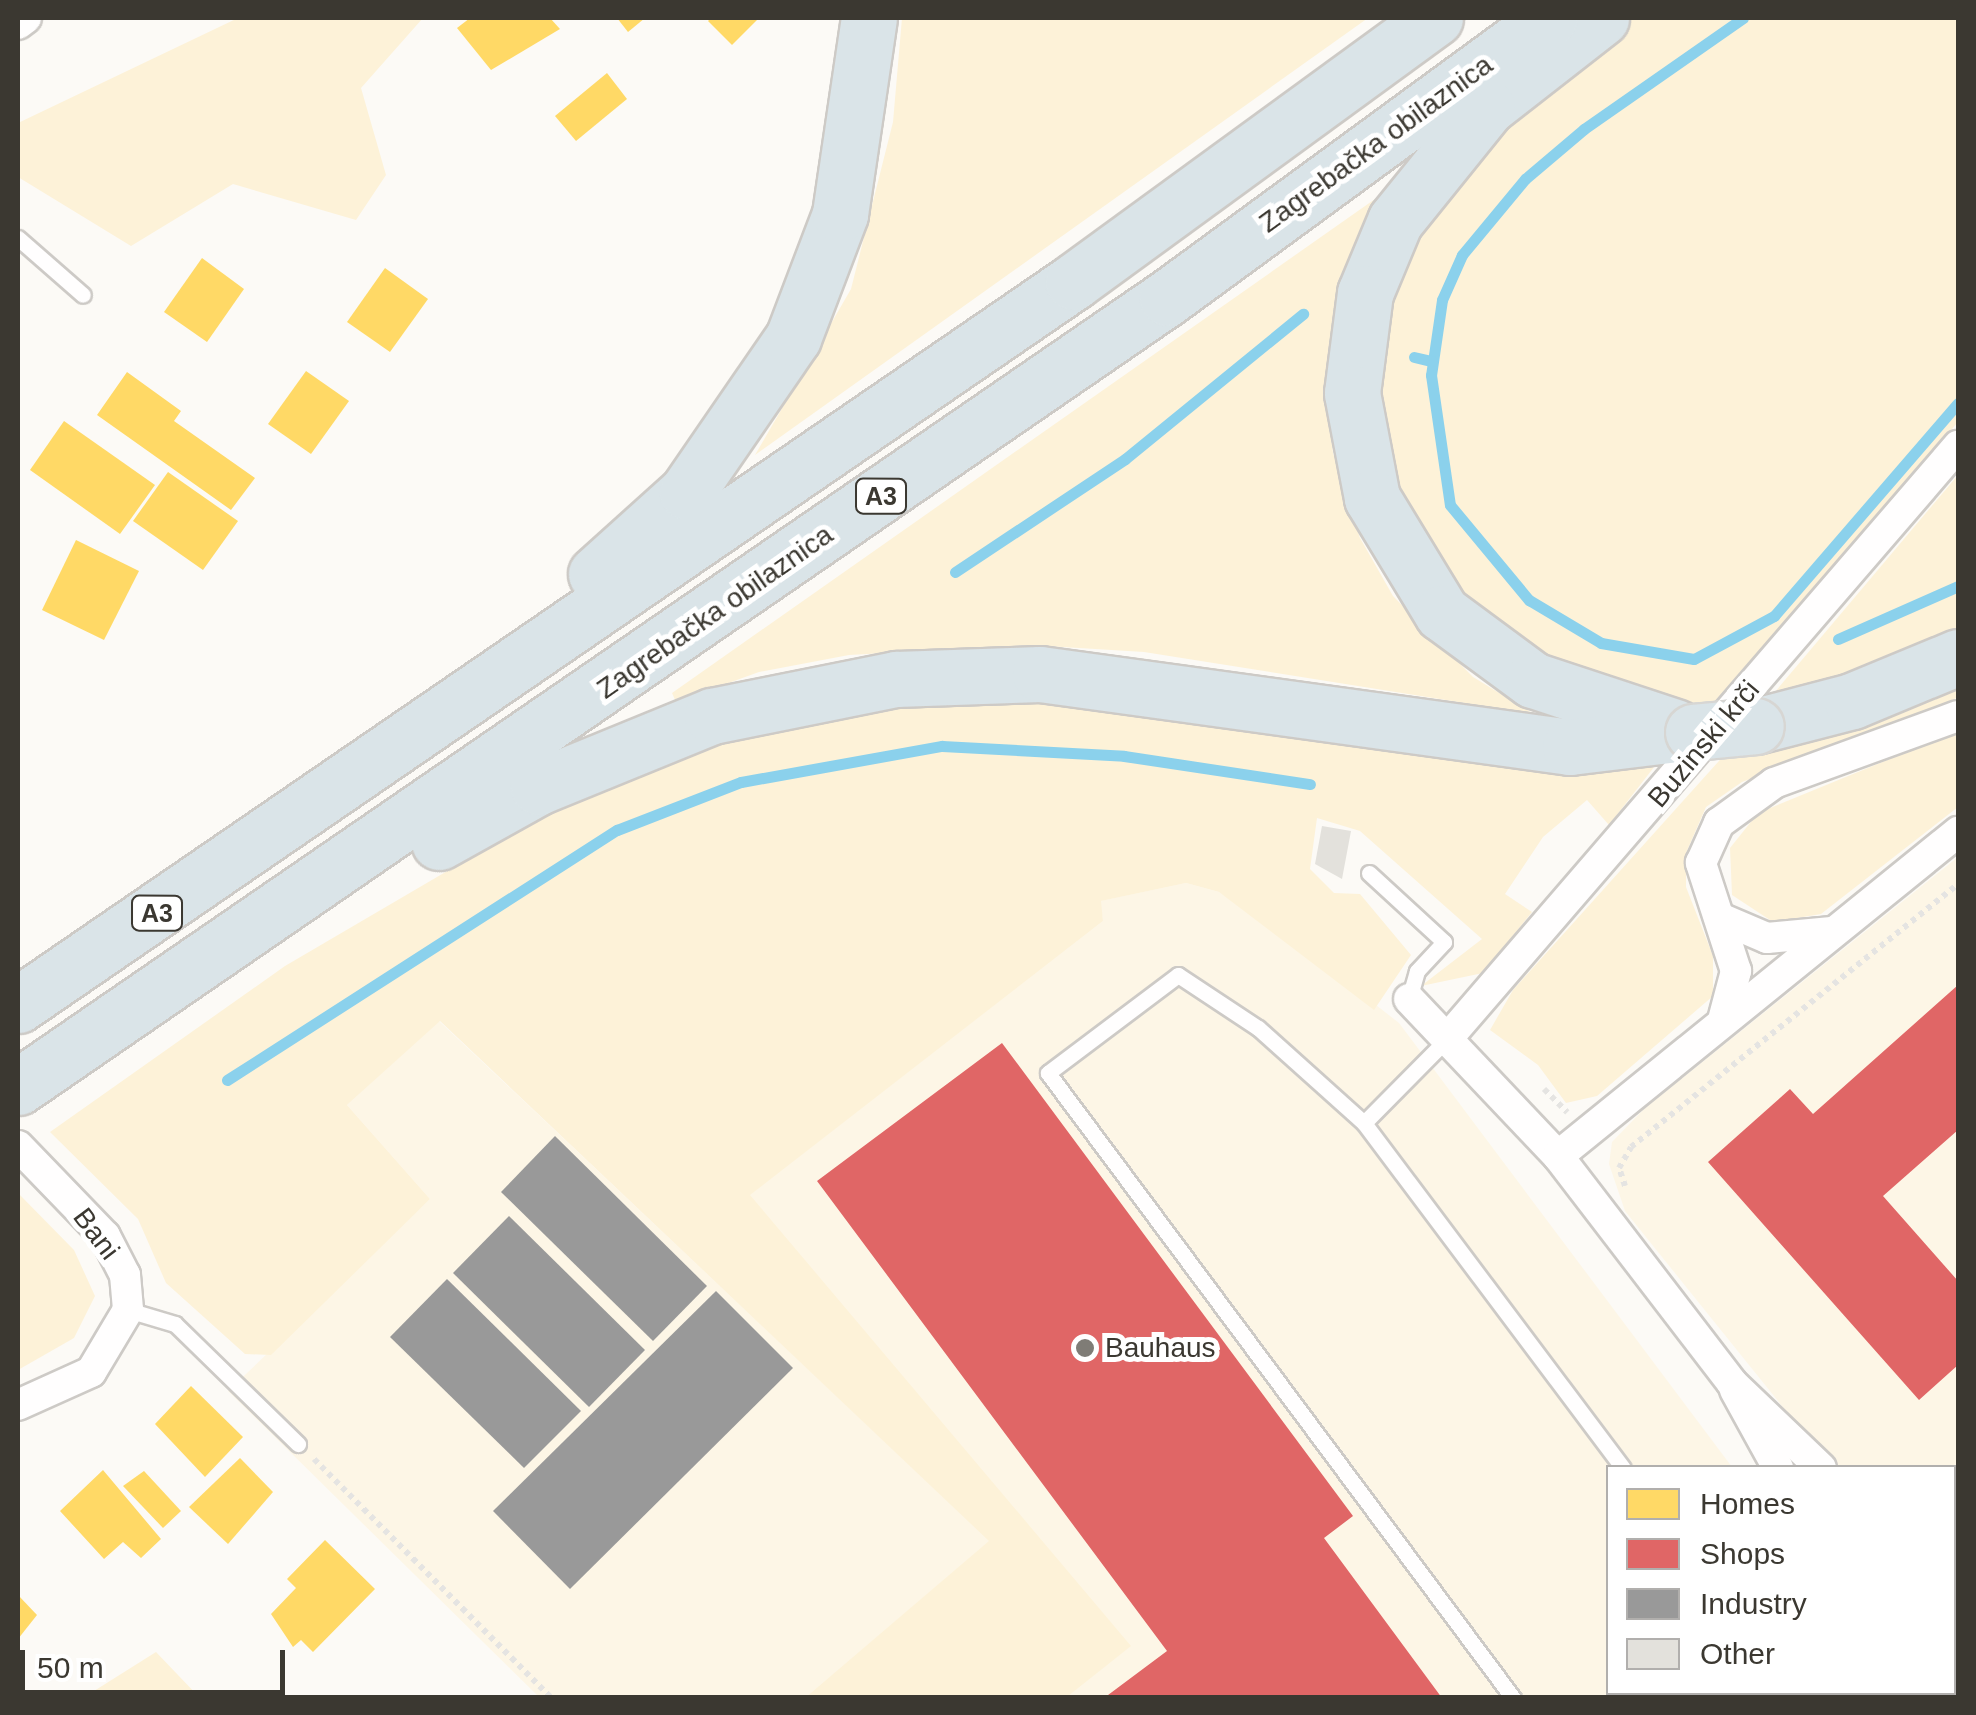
<!DOCTYPE html>
<html>
<head>
<meta charset="utf-8">
<style>
	body { margin:0 }
	#map { position:relative; width:1976px; height:1715px; overflow:hidden; background:#fcfaf6; font-family:Arial,sans-serif }
	div>[style] { position:absolute }
	.built>* { inset:0; background:#fdf6e6 }
	.green>* { inset:0; background:#fdf2d8 }
	.homes>* { inset:0; background:#ffd966 }
	.shops>* { inset:0; background:#e06666 }
	.industry>* { inset:0; background:#999 }
	.stream>* { height:11px; margin:-5.5px; padding:0 5.5px; transform-origin:5.5px; border-radius:5.5px; background:#8bd1ec }
	.building>* { inset:0; background:#e3e1dc }
	.path>* { height:6px; margin-top:-3px; transform-origin:0; background:repeating-linear-gradient(90deg,#e5e4e2 0 5px,transparent 0 10px) }
	.roads { filter:drop-shadow(2px 0 #cdcac6) drop-shadow(-2px 0 #cdcac6) drop-shadow(0 2px #cdcac6) drop-shadow(0 -2px #cdcac6) }
	.lane>* { height:15px; margin:-7.5px; padding:0 7.5px; transform-origin:7.5px; border-radius:7.5px; background:#fffefe }
	.street>* { height:30px; margin:-15px; padding:0 15px; transform-origin:15px; border-radius:15px; background:#fffefe }
	.highway>* { height:55px; margin:-27.5px; padding:0 27.5px; transform-origin:27.5px; border-radius:27.5px; background:#dae4e8 }
	.bridges { filter:drop-shadow(2px 0 #d7d6d3) drop-shadow(-2px 0 #d7d6d3) drop-shadow(0 2px #d7d6d3) drop-shadow(0 -2px #d7d6d3) }
	.highway-bridge>* { height:55px; margin:-27.5px; padding:0 27.5px; transform-origin:27.5px; border-radius:27.5px; background:#dae4e8 }
	.dots>* { width:28px; height:28px; translate:-50% -50%; box-sizing:border-box; border:5px solid #fff; border-radius:50% }
	span { translate:-50% -50%; white-space:nowrap; text-align:center; line-height:1.15; -webkit-text-stroke:10px #fff; paint-order:stroke }
	.shield-label span { padding:2px 8px; background:#fff; border:2px solid; border-radius:8px; -webkit-text-stroke-width:0 }
	.shield-label { font-size:25px; color:#3b3831; font-weight:700 }
	.street-label { font-size:28px; color:#3b3831 }
	.poi-label { font-size:28px; color:#3b3831 }
	.left { translate:0 -50%; text-align:left }
	.frame { position:absolute; inset:0; border:20px solid #3b3831; pointer-events:none }
	.legend { position:absolute; left:1606px; top:1465px; width:350px; height:230px; box-sizing:border-box; background:#fff; border:2px solid #b1afad; margin:0; padding:12px 18px; list-style:none; font-size:30px; color:#3b3831 }
	.legend li { display:flex; align-items:center; gap:20px; height:50px }
	.legend b { width:50px; border:2px solid #b1afad }
	.scale { position:absolute; left:20px; top:1650px; width:265px; height:45px; box-sizing:border-box; border:5px solid #3b3831; border-top:0; padding-left:12px; font-size:30px; line-height:35px; white-space:nowrap; color:#3b3831; -webkit-text-stroke:8px #fff; paint-order:stroke }
</style>
</head>
<body>
<div id="map">
	<div class="built">
		<i style="clip-path:polygon(1958px 857px,1958px 1633px,1954px 1468px,1831px 1467px,1625px 1211px,1609px 1164px,1612px 1142px,1644px 1109px)"></i>
		<i style="clip-path:polygon(1186px 883px,1219px 892px,1293px 940px,1399px 1023px,1732px 1467px,1608px 1468px,1608px 1692px,1907px 1697px,1067px 1697px,1130px 1646px,749px 1195px,1103px 921px,1100px 901px)"></i>
		<i style="clip-path:polygon(439px 1021px,990px 1541px,806px 1697px,539px 1697px,228px 1391px,430px 1199px,347px 1105px)"></i>
	</div>
	<div class="green">
		<i style="clip-path:polygon(238px 18px,423px 18px,361px 88px,386px 175px,356px 220px,233px 184px,131px 246px,18px 177px,18px 123px)"></i>
		<i style="clip-path:polygon(902px 18px,1368px 18px,755px 455px,851px 289px,893px 122px)"></i>
		<i style="clip-path:polygon(1633px 18px,1958px 18px,1958px 422px,1714px 706px,1596px 694px,1432px 583px,1376px 449px,1380px 298px,1455px 165px)"></i>
		<i style="clip-path:polygon(1375px 199px,1335px 315px,1325px 386px,1333px 453px,1360px 538px,1393px 596px,1473px 677px,1534px 714px,1144px 652px,1030px 645px,849px 655px,759px 672px,676px 702px,672px 693px)"></i>
		<i style="clip-path:polygon(1958px 475px,1958px 630px,1846px 681px,1769px 699px)"></i>
		<i style="clip-path:polygon(1958px 681px,1958px 697px,1936px 709px,1742px 782px,1706px 807px,1686px 853px,1686px 887px,1713px 956px,1713px 996px,1597px 1096px,1566px 1103px,1538px 1065px,1490px 1030px,1513px 990px,1727px 752px)"></i>
		<i style="clip-path:polygon(1065px 692px,1658px 762px,1609px 825px,1587px 800px,1543px 837px,1505px 894px,1532px 912px,1483px 973px,1421px 986px,1482px 939px,1360px 831px,1317px 818px,1310px 869px,1334px 893px,1360px 894px,1411px 955px,1374px 1010px,1219px 892px,1186px 883px,1101px 901px,1103px 921px,750px 1195px,1131px 1646px,1067px 1697px,806px 1697px,989px 1541px,440px 1021px,347px 1105px,430px 1199px,271px 1355px,245px 1354px,166px 1283px,138px 1219px,50px 1132px,285px 966px,623px 768px,785px 714px)"></i>
		<i style="clip-path:polygon(1958px 731px,1958px 807px,1821px 914px,1773px 922px,1732px 895px,1730px 848px,1758px 813px)"></i>
		<i style="clip-path:polygon(18px 1193px,74px 1250px,95px 1296px,74px 1338px,18px 1370px)"></i>
		<i style="clip-path:polygon(156px 1652px,199px 1697px,61px 1697px,94px 1691px)"></i>
	</div>
	<div class="homes">
		<i style="clip-path:polygon(470px 18px,550px 18px,560px 29px,491px 70px,457px 28px)"></i>
		<i style="clip-path:polygon(617px 18px,645px 18px,628px 32px)"></i>
		<i style="clip-path:polygon(759px 18px,732px 45px,708px 21px,711px 18px)"></i>
		<i style="clip-path:polygon(607px 73px,627px 99px,576px 141px,555px 116px)"></i>
		<i style="clip-path:polygon(202px 258px,244px 289px,207px 342px,164px 312px)"></i>
		<i style="clip-path:polygon(385px 268px,428px 299px,390px 352px,347px 322px)"></i>
		<i style="clip-path:polygon(306px 371px,349px 401px,311px 454px,268px 424px)"></i>
		<i style="clip-path:polygon(127px 372px,181px 411px,174px 421px,255px 478px,231px 510px,97px 415px)"></i>
		<i style="clip-path:polygon(64px 421px,155px 485px,120px 534px,30px 470px)"></i>
		<i style="clip-path:polygon(168px 472px,238px 521px,203px 570px,133px 521px)"></i>
		<i style="clip-path:polygon(76px 540px,139px 571px,104px 640px,42px 610px)"></i>
		<i style="clip-path:polygon(191px 1386px,243px 1437px,205px 1477px,155px 1424px)"></i>
		<i style="clip-path:polygon(240px 1458px,273px 1492px,228px 1544px,189px 1507px)"></i>
		<i style="clip-path:polygon(103px 1470px,161px 1539px,141px 1558px,123px 1542px,104px 1559px,60px 1511px)"></i>
		<i style="clip-path:polygon(144px 1471px,181px 1511px,163px 1528px,123px 1486px)"></i>
		<i style="clip-path:polygon(325px 1540px,375px 1589px,313px 1652px,301px 1640px,293px 1647px,271px 1614px,296px 1588px,287px 1579px)"></i>
		<i style="clip-path:polygon(18px 1595px,37px 1615px,18px 1639px)"></i>
	</div>
	<div class="shops">
		<i style="clip-path:polygon(1958px 985px,1958px 1130px,1883px 1196px,1958px 1281px,1958px 1365px,1919px 1400px,1708px 1162px,1790px 1089px,1813px 1114px)"></i>
		<i style="clip-path:polygon(1002px 1043px,1353px 1516px,1324px 1538px,1442px 1698px,1104px 1698px,1167px 1651px,817px 1181px)"></i>
	</div>
	<div class="industry">
		<i style="clip-path:polygon(555px 1136px,707px 1286px,653px 1341px,501px 1192px)"></i>
		<i style="clip-path:polygon(509px 1216px,645px 1350px,589px 1407px,453px 1273px)"></i>
		<i style="clip-path:polygon(447px 1279px,581px 1411px,524px 1468px,390px 1337px)"></i>
		<i style="clip-path:polygon(716px 1291px,793px 1368px,570px 1589px,493px 1511px)"></i>
	</div>
	<div class="stream">
		<i style="left:1743px;top:18px;width:194px;rotate:145.1deg"></i>
		<i style="left:1584px;top:129px;width:77px;rotate:139.7deg"></i>
		<i style="left:1525px;top:179px;width:99px;rotate:129.7deg"></i>
		<i style="left:1462px;top:255px;width:49px;rotate:114deg"></i>
		<i style="left:1442px;top:300px;width:76px;rotate:98.3deg"></i>
		<i style="left:1431px;top:375px;width:131px;rotate:81.7deg"></i>
		<i style="left:1450px;top:505px;width:124px;rotate:50.3deg"></i>
		<i style="left:1529px;top:600px;width:84px;rotate:30.8deg"></i>
		<i style="left:1601px;top:643px;width:94px;rotate:9.8deg"></i>
		<i style="left:1694px;top:659px;width:91px;rotate:-28.3deg"></i>
		<i style="left:1774px;top:616px;width:281px;rotate:-49.2deg"></i>
		<i style="left:1414px;top:357px;width:18px;rotate:13deg"></i>
		<i style="left:955px;top:572px;width:204px;rotate:-33.6deg"></i>
		<i style="left:1125px;top:459px;width:230px;rotate:-39.2deg"></i>
		<i style="left:1838px;top:639px;width:131px;rotate:-23.8deg"></i>
		<i style="left:227px;top:1080px;width:463px;rotate:-32.7deg"></i>
		<i style="left:617px;top:830px;width:133px;rotate:-21.2deg"></i>
		<i style="left:741px;top:782px;width:204px;rotate:-10.2deg"></i>
		<i style="left:942px;top:746px;width:182px;rotate:3.1deg"></i>
		<i style="left:1124px;top:756px;width:188px;rotate:8.6deg"></i>
	</div>
	<div class="building">
		<i style="clip-path:polygon(1322px 826px,1351px 831px,1342px 879px,1315px 864px)"></i>
	</div>
	<div class="path">
		<i style="left:1544px;top:1089px;width:33px;rotate:45deg"></i>
		<i style="left:1625px;top:1186px;width:19px;rotate:-108deg"></i>
		<i style="left:1619px;top:1168px;width:24px;rotate:-60deg"></i>
		<i style="left:1631px;top:1147px;width:420px;rotate:-38.8deg"></i>
		<i style="left:314px;top:1459px;width:337px;rotate:45.2deg"></i>
		<i style="left:1954px;top:1618px;width:7px;rotate:56deg"></i>
	</div>
	<div class="roads">
		<div class="lane">
			<i style="left:18px;top:238px;width:86px;rotate:41.2deg"></i>
			<i style="left:1369px;top:873px;width:102px;rotate:42.6deg"></i>
			<i style="left:1444px;top:942px;width:40px;rotate:133deg"></i>
			<i style="left:1417px;top:971px;width:29px;rotate:106deg"></i>
			<i style="left:1447px;top:1039px;width:118px;rotate:134.7deg"></i>
			<i style="left:1364px;top:1123px;width:431px;rotate:53.1deg"></i>
			<i style="left:1364px;top:1123px;width:142px;rotate:-138.1deg"></i>
			<i style="left:1258px;top:1028px;width:96px;rotate:-146.5deg"></i>
			<i style="left:1178px;top:975px;width:163px;rotate:143deg"></i>
			<i style="left:1048px;top:1073px;width:779px;rotate:53.35deg"></i>
			<i style="left:128px;top:1310px;width:49px;rotate:16.6deg"></i>
			<i style="left:175px;top:1324px;width:172px;rotate:44.3deg"></i>
			<i style="left:1790px;top:1692px;width:7px;rotate:56deg"></i>
		</div>
		<div class="street">
			<i style="left:18px;top:24px;width:10px;rotate:-37deg"></i>
			<i style="left:1720px;top:918px;width:51px;rotate:23.1deg"></i>
			<i style="left:1767px;top:938px;width:65px;rotate:-5.3deg"></i>
			<i style="left:1409px;top:999px;width:216px;rotate:46.5deg"></i>
			<i style="left:1558px;top:1156px;width:286px;rotate:52.5deg"></i>
			<i style="left:1732px;top:1383px;width:123px;rotate:43.7deg"></i>
			<i style="left:1723px;top:1020px;width:51px;rotate:-75.1deg"></i>
			<i style="left:1736px;top:971px;width:114px;rotate:-108deg"></i>
			<i style="left:1701px;top:863px;width:44px;rotate:-65.8deg"></i>
			<i style="left:1719px;top:823px;width:68px;rotate:-36deg"></i>
			<i style="left:1774px;top:783px;width:196px;rotate:-20deg"></i>
			<i style="left:1447px;top:1039px;width:783px;rotate:-49.25deg"></i>
			<i style="left:18px;top:1146px;width:125px;rotate:46deg"></i>
			<i style="left:105px;top:1236px;width:44px;rotate:62.9deg"></i>
			<i style="left:125px;top:1275px;width:35px;rotate:85deg"></i>
			<i style="left:128px;top:1310px;width:72px;rotate:120.8deg"></i>
			<i style="left:91px;top:1372px;width:80px;rotate:155.7deg"></i>
			<i style="left:1558px;top:1156px;width:515px;rotate:-39.01deg"></i>
			<i style="left:1735px;top:1390px;width:89px;rotate:61.1deg"></i>
			<i style="left:1954px;top:1669px;width:7px;rotate:56deg"></i>
		</div>
		<div class="highway">
			<i style="left:1601px;top:18px;width:145px;rotate:142deg"></i>
			<i style="left:1487px;top:107px;width:146px;rotate:128.9deg"></i>
			<i style="left:1395px;top:221px;width:78px;rotate:112.6deg"></i>
			<i style="left:1365px;top:293px;width:101px;rotate:97.4deg"></i>
			<i style="left:1352px;top:393px;width:107px;rotate:79.2deg"></i>
			<i style="left:1372px;top:498px;width:135px;rotate:58.7deg"></i>
			<i style="left:1442px;top:613px;width:113px;rotate:36.4deg"></i>
			<i style="left:1533px;top:680px;width:150px;rotate:18.3deg"></i>
			<i style="left:596px;top:574px;width:122px;rotate:-42deg"></i>
			<i style="left:687px;top:492px;width:187px;rotate:-55.5deg"></i>
			<i style="left:793px;top:338px;width:133px;rotate:-69.2deg"></i>
			<i style="left:840px;top:214px;width:198px;rotate:-81.6deg"></i>
			<i style="left:1756px;top:726px;width:99px;rotate:-14.6deg"></i>
			<i style="left:1852px;top:701px;width:115px;rotate:-22.5deg"></i>
			<i style="left:439px;top:842px;width:113px;rotate:-29.1deg"></i>
			<i style="left:538px;top:787px;width:188px;rotate:-22.2deg"></i>
			<i style="left:712px;top:716px;width:188px;rotate:-11.4deg"></i>
			<i style="left:896px;top:679px;width:144px;rotate:-2deg"></i>
			<i style="left:1040px;top:674px;width:535px;rotate:7.84deg"></i>
			<i style="left:1570px;top:747px;width:124px;rotate:-7deg"></i>
			<i style="left:18px;top:1005px;width:1279px;rotate:-34.42deg"></i>
			<i style="left:1073px;top:282px;width:448px;rotate:-36.1deg"></i>
			<i style="left:18px;top:1087px;width:1394px;rotate:-34.48deg"></i>
			<i style="left:1167px;top:298px;width:474px;rotate:-36.2deg"></i>
		</div>
	</div>
	<div class="bridges">
		<div class="highway-bridge">
			<i style="left:1693px;top:732px;width:63px;rotate:-5.4deg"></i>
		</div>
	</div>
	<div class="dots">
		<i style="left:1085px;top:1348px;background:#7f7c76"></i>
	</div>
	<div class="shield-label">
		<span style="left:881px;top:496px">A3</span>
		<span style="left:157px;top:913px">A3</span>
	</div>
	<div class="street-label">
		<span style="left:1376px;top:144px;rotate:-36deg">Zagrebačka obilaznica</span>
		<span style="left:715px;top:612px;rotate:-35deg">Zagrebačka obilaznica</span>
		<span style="left:1704px;top:744px;rotate:-50deg">Buzinski krči</span>
		<span style="left:96px;top:1234px;rotate:53deg">Bani</span>
	</div>
	<div class="poi-label">
		<span class="left" style="left:1105px;top:1348px">Bauhaus</span>
	</div>
	<div class="frame"></div>
	<ul class="legend">
	<li><b style="height:28px;background:#ffd966"></b>Homes</li>
	<li><b style="height:28px;background:#e06666"></b>Shops</li>
	<li><b style="height:28px;background:#999"></b>Industry</li>
	<li><b style="height:28px;background:#e3e1dc"></b>Other</li>
	</ul>
	<div class="scale">50 m</div>
</div>
</body>
</html>
